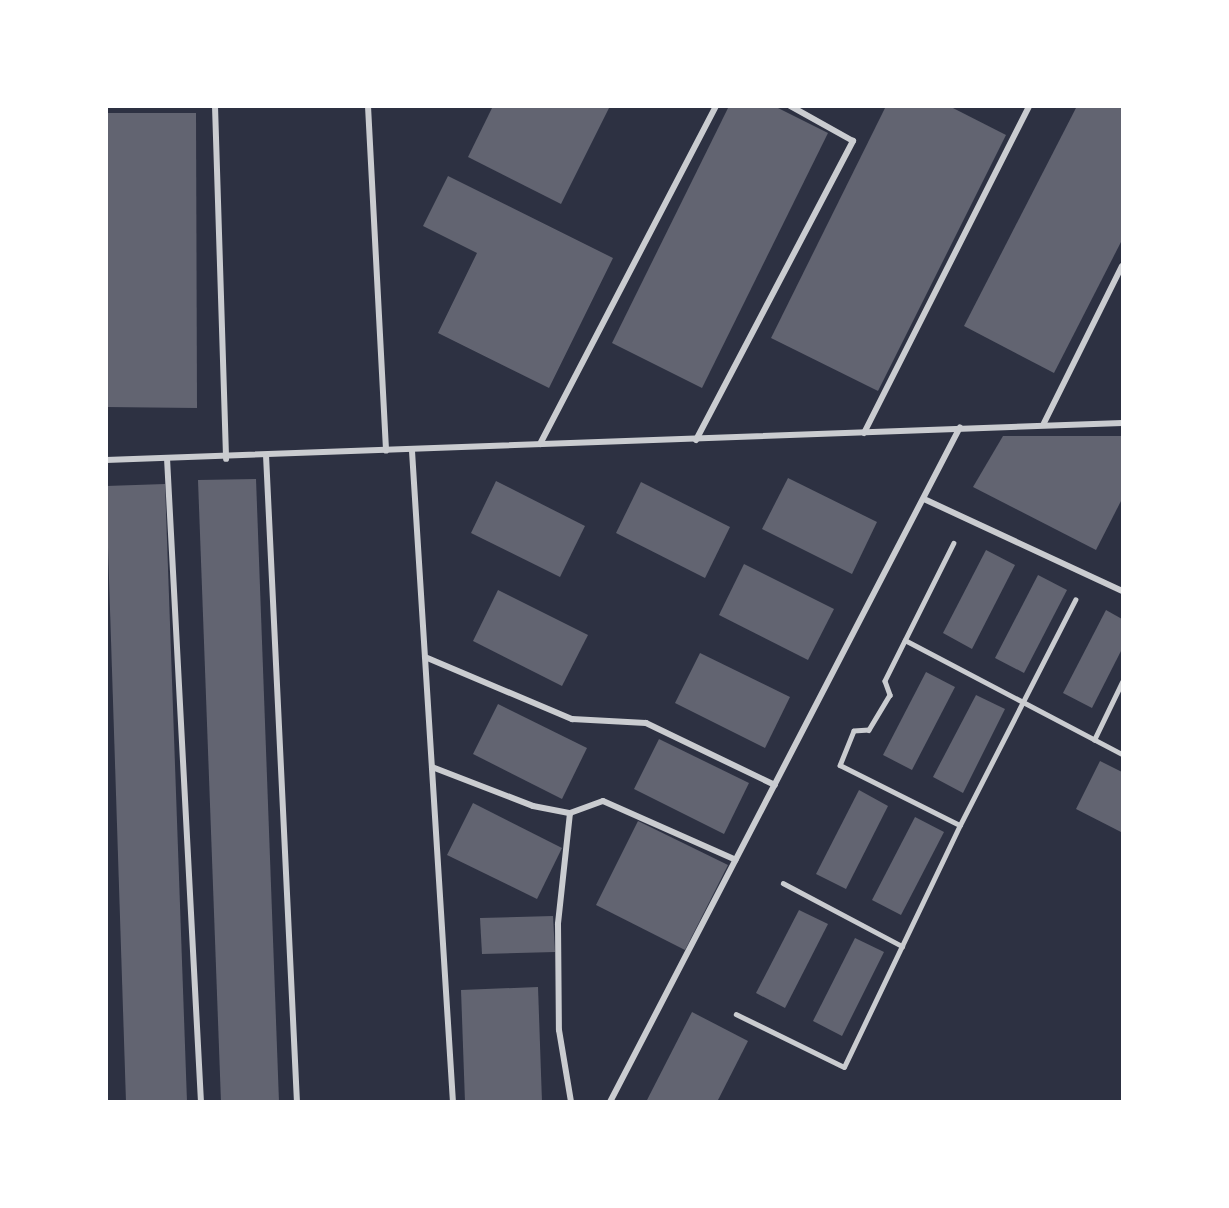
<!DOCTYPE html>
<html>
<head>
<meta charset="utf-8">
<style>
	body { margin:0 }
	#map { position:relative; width:1229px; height:1208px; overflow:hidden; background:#2d3142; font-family:Mulish,sans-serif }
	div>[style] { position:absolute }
	.building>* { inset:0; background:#626471 }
	.service>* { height:4.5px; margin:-2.25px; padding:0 2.25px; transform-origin:2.25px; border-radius:2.25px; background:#caccd0 }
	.minor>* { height:6px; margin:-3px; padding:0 3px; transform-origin:3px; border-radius:3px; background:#caccd0 }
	span { translate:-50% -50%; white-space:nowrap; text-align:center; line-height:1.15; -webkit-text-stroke:6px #fff; paint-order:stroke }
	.frame { position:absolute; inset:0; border:108px solid #fff; pointer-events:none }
</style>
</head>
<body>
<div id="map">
	<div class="building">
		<i style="clip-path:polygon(493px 106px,610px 106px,561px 204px,468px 157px)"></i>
		<i style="clip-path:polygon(729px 106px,774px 106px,828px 133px,702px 388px,612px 343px)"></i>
		<i style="clip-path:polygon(886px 106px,949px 106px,1006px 135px,878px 391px,771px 338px)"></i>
		<i style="clip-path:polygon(1077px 106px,1122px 106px,1122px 240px,1054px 373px,964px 326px)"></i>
		<i style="clip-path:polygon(106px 113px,196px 113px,197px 408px,106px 407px)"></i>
		<i style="clip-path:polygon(448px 176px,613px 258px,549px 388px,438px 333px,477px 253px,423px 226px)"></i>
		<i style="clip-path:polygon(1003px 436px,1122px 436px,1122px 499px,1096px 550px,973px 487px)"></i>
		<i style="clip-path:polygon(788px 478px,877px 522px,852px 574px,762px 529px)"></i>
		<i style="clip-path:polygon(256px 479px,279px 1102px,221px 1102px,198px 480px)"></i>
		<i style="clip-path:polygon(496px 481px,585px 526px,560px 577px,471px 533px)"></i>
		<i style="clip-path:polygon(641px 482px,730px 527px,705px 578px,616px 533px)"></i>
		<i style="clip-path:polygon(165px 484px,187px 1102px,126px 1102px,106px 486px)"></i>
		<i style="clip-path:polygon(986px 550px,1015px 565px,972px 649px,943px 633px)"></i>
		<i style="clip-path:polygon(744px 564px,834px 609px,808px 660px,719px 615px)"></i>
		<i style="clip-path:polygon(1038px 575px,1067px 590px,1024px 673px,995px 658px)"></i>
		<i style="clip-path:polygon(498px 590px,588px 635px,562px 686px,473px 641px)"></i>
		<i style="clip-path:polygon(1106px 610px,1122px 619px,1122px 649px,1092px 708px,1063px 693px)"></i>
		<i style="clip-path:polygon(700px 653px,790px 697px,765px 748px,675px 703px)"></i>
		<i style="clip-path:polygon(926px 672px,955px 687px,912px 770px,883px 755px)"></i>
		<i style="clip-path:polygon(976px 695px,1005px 709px,963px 793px,933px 777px)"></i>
		<i style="clip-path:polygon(498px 704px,587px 748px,562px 799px,473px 754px)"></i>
		<i style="clip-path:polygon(659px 739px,749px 783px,724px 834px,634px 789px)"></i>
		<i style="clip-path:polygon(1100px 761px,1122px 772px,1121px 832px,1076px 809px)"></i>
		<i style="clip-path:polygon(859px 790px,888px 806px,846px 889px,816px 874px)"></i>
		<i style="clip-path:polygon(473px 803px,562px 848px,537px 899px,447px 855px)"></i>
		<i style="clip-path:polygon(915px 817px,944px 832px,901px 915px,872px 900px)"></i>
		<i style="clip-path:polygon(638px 821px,728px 865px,685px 950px,596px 905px)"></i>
		<i style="clip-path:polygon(799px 910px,828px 924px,785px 1008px,756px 993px)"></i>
		<i style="clip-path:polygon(553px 916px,555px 952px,482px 954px,480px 918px)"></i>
		<i style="clip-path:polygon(855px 938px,884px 952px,842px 1036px,813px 1021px)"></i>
		<i style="clip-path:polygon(538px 987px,542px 1102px,465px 1102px,461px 990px)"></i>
		<i style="clip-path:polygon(692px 1012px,748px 1041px,717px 1102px,646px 1102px)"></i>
	</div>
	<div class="service">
		<i style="left:954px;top:543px;width:154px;rotate:116.6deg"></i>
		<i style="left:885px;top:681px;width:15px;rotate:70deg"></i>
		<i style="left:890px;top:695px;width:41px;rotate:121deg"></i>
		<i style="left:869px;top:730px;width:15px;rotate:176deg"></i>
		<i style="left:854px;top:731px;width:37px;rotate:112deg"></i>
		<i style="left:840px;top:765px;width:134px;rotate:26.6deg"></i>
		<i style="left:960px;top:825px;width:253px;rotate:-62.9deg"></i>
		<i style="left:905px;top:640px;width:245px;rotate:27.7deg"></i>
		<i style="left:1094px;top:740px;width:64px;rotate:-64.2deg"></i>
		<i style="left:783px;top:883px;width:135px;rotate:27.9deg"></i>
		<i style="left:736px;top:1014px;width:120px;rotate:26.1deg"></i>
		<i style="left:844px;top:1067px;width:268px;rotate:-64.4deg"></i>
	</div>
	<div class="minor">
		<i style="left:215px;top:106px;width:353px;rotate:88.2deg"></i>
		<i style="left:368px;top:106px;width:345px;rotate:87deg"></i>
		<i style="left:1044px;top:423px;width:175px;rotate:-63.6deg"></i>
		<i style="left:864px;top:433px;width:366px;rotate:-63.2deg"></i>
		<i style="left:696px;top:440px;width:338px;rotate:-62.3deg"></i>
		<i style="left:853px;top:141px;width:72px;rotate:-150.9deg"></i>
		<i style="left:540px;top:444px;width:381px;rotate:-62.5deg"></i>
		<i style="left:412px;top:451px;width:652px;rotate:86.4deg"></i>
		<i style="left:266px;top:455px;width:648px;rotate:87.26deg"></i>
		<i style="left:167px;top:458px;width:645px;rotate:86.98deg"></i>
		<i style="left:106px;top:460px;width:1017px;rotate:-2.09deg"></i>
		<i style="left:924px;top:499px;width:218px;rotate:24.9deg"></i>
		<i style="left:425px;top:657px;width:160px;rotate:22.9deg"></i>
		<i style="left:572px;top:719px;width:74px;rotate:3.1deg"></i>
		<i style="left:646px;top:723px;width:143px;rotate:25.7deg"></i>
		<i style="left:432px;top:767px;width:108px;rotate:21.1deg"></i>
		<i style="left:533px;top:806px;width:38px;rotate:11deg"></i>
		<i style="left:570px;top:813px;width:35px;rotate:-20deg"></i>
		<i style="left:603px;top:801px;width:145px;rotate:23.9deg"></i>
		<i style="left:570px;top:813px;width:112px;rotate:96.2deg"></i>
		<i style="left:558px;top:924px;width:106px;rotate:89.5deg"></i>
		<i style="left:559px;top:1030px;width:73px;rotate:80.5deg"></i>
		<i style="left:610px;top:1102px;width:760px;rotate:-62.59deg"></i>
	</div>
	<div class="frame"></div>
</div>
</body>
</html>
